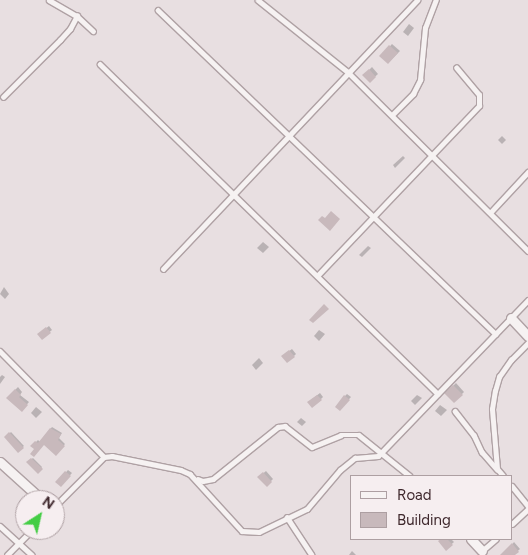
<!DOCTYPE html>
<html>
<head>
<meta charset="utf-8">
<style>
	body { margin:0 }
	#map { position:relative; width:528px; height:555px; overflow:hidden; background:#e8dfe1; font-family:Figtree,sans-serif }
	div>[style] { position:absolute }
	.shadow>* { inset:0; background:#0003 }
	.building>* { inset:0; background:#c8b9bc }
	.roads { filter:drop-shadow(1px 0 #afa1a4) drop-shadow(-1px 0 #afa1a4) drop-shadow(0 1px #afa1a4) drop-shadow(0 -1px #afa1a4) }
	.lane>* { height:4.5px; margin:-2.25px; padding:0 2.25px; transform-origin:2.25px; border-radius:2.25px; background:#f6f2f2 }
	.street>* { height:9px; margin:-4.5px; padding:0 4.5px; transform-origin:4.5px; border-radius:4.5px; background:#f6f2f2 }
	span { translate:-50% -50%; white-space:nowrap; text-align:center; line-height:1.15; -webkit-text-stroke:5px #f6eef0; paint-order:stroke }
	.legend { position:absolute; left:350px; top:475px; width:162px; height:65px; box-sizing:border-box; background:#f6eef0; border:1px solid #ad9fa2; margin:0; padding:6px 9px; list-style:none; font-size:15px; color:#3f282d }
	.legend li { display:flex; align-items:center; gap:10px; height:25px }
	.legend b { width:25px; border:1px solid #ad9fa2 }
	.north { position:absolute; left:15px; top:490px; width:50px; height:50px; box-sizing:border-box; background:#f6eef0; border:1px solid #ad9fa2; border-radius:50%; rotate:35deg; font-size:14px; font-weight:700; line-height:20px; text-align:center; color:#3f282d }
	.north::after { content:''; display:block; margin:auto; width:18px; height:22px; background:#44cd45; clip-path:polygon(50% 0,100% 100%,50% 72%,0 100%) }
</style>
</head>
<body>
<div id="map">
	<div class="shadow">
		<i style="clip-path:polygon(409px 24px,414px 28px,408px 36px,403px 32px)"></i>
		<i style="clip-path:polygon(392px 44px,400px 51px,388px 63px,381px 56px)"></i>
		<i style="clip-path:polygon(372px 67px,378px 74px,370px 81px,364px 75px)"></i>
		<i style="clip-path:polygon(502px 136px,506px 140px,502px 144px,498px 140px)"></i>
		<i style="clip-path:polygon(403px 156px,405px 158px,395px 168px,393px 165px)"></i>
		<i style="clip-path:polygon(263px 242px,269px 247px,263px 253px,257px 248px)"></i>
		<i style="clip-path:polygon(368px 246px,371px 248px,362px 257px,359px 255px)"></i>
		<i style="clip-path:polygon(4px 287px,9px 294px,5px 299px,0 294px)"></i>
		<i style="clip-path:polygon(49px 326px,52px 330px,42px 338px,39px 334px)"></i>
		<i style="clip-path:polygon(319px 330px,325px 334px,319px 341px,314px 336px)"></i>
		<i style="clip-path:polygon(292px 349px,296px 354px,294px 356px,285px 354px)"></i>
		<i style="clip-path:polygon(259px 358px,263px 363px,256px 370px,252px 365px)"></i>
		<i style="clip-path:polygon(2px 375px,5px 377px,0 384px,0 377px)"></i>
		<i style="clip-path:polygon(456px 383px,464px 392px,454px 402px,446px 393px)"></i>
		<i style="clip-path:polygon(18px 387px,22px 392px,20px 395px,29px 402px,22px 410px,7px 398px)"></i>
		<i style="clip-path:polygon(320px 393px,323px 397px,321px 399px,311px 400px)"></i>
		<i style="clip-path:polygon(347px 394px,351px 397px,342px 407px,345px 396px)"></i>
		<i style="clip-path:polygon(417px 395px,422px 398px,415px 405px,411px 401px)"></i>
		<i style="clip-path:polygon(440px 405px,447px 410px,441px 416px,435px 411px)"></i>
		<i style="clip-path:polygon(36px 407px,42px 412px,36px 418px,31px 413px)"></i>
		<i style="clip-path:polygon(301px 418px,306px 422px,302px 426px,297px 422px)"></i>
		<i style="clip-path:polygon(52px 427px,62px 433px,59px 438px,65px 444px,56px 454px,44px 443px,35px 449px,32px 446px,38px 440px,40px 442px)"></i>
		<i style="clip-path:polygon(11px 432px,24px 446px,18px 451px,6px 437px)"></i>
		<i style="clip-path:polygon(33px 458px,42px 467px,38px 472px,28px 462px)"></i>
		<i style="clip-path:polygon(68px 470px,72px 473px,61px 485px,57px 482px)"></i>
		<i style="clip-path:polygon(266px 471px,273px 479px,267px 485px,259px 477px)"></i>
		<i style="clip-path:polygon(443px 539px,451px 539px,454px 542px,446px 549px,440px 541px)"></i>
		<i style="clip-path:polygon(514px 542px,520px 549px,513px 555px,504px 555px)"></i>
		<i style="clip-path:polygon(352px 551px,356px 555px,349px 555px)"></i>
	</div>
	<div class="building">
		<i style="clip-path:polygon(389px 45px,398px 53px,388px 64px,379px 56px)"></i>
		<i style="clip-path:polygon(369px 69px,376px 77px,370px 83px,362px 75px)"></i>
		<i style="clip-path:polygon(331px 211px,340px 219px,330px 231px,318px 220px,322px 216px,325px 218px)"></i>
		<i style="clip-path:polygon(324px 304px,329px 309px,313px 323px,309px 320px)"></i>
		<i style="clip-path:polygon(46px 327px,51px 333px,42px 340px,37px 334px)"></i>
		<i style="clip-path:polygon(289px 350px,295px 357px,287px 363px,281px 356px)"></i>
		<i style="clip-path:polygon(453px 385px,463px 395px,454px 403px,444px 393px)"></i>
		<i style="clip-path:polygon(15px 389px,21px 395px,19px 397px,28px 405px,22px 412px,6px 398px)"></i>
		<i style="clip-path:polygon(317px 395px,322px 400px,312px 408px,307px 402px)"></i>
		<i style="clip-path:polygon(344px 395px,350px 400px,340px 411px,335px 407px)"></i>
		<i style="clip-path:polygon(50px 428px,61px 434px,58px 440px,65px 446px,56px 456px,44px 445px,34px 457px,30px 454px,34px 449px,30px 446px,35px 441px,38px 443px)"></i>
		<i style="clip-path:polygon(9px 432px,24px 448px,18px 453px,4px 437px)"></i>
		<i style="clip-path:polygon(31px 458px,43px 469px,38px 474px,26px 462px)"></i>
		<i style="clip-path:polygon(65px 471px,71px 476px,61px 487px,55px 482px)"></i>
		<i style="clip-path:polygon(263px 472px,272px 482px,267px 487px,257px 477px)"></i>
		<i style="clip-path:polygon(441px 539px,447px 539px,453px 545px,446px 551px,438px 541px)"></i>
		<i style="clip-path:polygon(512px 543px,519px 552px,515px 555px,500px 555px)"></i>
	</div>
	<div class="roads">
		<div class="lane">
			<i style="left:49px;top:0;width:32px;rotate:30deg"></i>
			<i style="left:77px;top:16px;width:22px;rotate:43deg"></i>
			<i style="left:258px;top:0;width:115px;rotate:38.7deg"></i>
			<i style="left:348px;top:72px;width:254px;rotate:44.8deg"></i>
			<i style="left:158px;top:10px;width:468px;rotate:43.8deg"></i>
			<i style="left:100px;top:64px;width:472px;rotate:44.3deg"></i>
			<i style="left:3px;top:97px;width:81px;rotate:-45deg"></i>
			<i style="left:60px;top:40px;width:15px;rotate:-48deg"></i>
			<i style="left:70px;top:29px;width:15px;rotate:-62deg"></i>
			<i style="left:392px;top:115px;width:30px;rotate:-45deg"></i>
			<i style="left:413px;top:94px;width:16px;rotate:-63deg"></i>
			<i style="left:420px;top:80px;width:52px;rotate:-84.5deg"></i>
			<i style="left:425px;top:28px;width:30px;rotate:-69deg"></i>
			<i style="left:490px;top:213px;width:56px;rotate:-47.2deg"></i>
			<i style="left:163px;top:269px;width:370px;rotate:-46.6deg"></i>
			<i style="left:317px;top:276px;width:235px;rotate:-46.4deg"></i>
			<i style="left:479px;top:106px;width:11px;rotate:-90deg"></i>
			<i style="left:479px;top:95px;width:35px;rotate:-130deg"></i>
			<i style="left:0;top:351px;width:148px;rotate:45.5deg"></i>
			<i style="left:455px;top:411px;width:31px;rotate:52deg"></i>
			<i style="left:474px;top:435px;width:19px;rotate:65deg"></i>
			<i style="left:482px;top:452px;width:23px;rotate:49deg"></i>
			<i style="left:503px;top:476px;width:9px;rotate:-131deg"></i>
			<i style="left:497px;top:469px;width:60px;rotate:-94.8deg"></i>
			<i style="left:492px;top:409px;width:18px;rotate:-81deg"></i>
			<i style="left:495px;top:391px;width:15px;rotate:-74deg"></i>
			<i style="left:499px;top:377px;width:21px;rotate:-55deg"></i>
			<i style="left:511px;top:360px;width:24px;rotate:-45deg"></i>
			<i style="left:198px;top:479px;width:5px;rotate:22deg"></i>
			<i style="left:203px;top:481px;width:10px;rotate:-11deg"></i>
			<i style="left:213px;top:479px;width:83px;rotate:-38.7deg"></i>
			<i style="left:278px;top:427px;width:7px;rotate:-8deg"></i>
			<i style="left:285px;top:426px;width:34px;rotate:38deg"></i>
			<i style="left:312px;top:447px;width:31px;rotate:-22deg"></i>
			<i style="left:341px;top:435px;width:18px"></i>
			<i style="left:359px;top:435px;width:65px;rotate:38.8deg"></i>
			<i style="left:512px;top:486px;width:26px;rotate:51deg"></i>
			<i style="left:55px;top:506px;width:69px;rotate:-45deg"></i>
			<i style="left:104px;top:457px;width:8px;rotate:-7deg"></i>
			<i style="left:112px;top:456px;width:70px;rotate:11.5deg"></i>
			<i style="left:181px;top:470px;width:10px;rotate:24deg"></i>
			<i style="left:190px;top:474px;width:77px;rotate:47.6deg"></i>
			<i style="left:242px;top:531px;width:17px;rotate:3deg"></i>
			<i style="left:259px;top:532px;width:53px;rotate:-25.6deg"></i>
			<i style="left:307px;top:509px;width:51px;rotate:-49.8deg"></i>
			<i style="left:340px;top:470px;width:19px;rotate:-39deg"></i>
			<i style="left:355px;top:458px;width:23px;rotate:-5deg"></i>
			<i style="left:378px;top:456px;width:216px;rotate:-46.1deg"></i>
			<i style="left:287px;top:517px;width:45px;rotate:56.7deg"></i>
			<i style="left:512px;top:524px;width:22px;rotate:-43deg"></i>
			<i style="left:0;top:526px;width:43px;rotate:42.2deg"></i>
			<i style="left:482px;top:551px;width:18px;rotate:-41deg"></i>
			<i style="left:7px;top:555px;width:35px;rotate:-45deg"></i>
		</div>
		<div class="street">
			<i style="left:511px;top:318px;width:25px;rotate:47deg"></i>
			<i style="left:0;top:462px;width:57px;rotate:42.1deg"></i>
			<i style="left:471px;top:539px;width:16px;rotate:47deg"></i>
		</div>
	</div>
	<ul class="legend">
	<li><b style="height:6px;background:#f6f2f2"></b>Road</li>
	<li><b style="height:14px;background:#c8b9bc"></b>Building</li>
	</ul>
	<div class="north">N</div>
</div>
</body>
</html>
